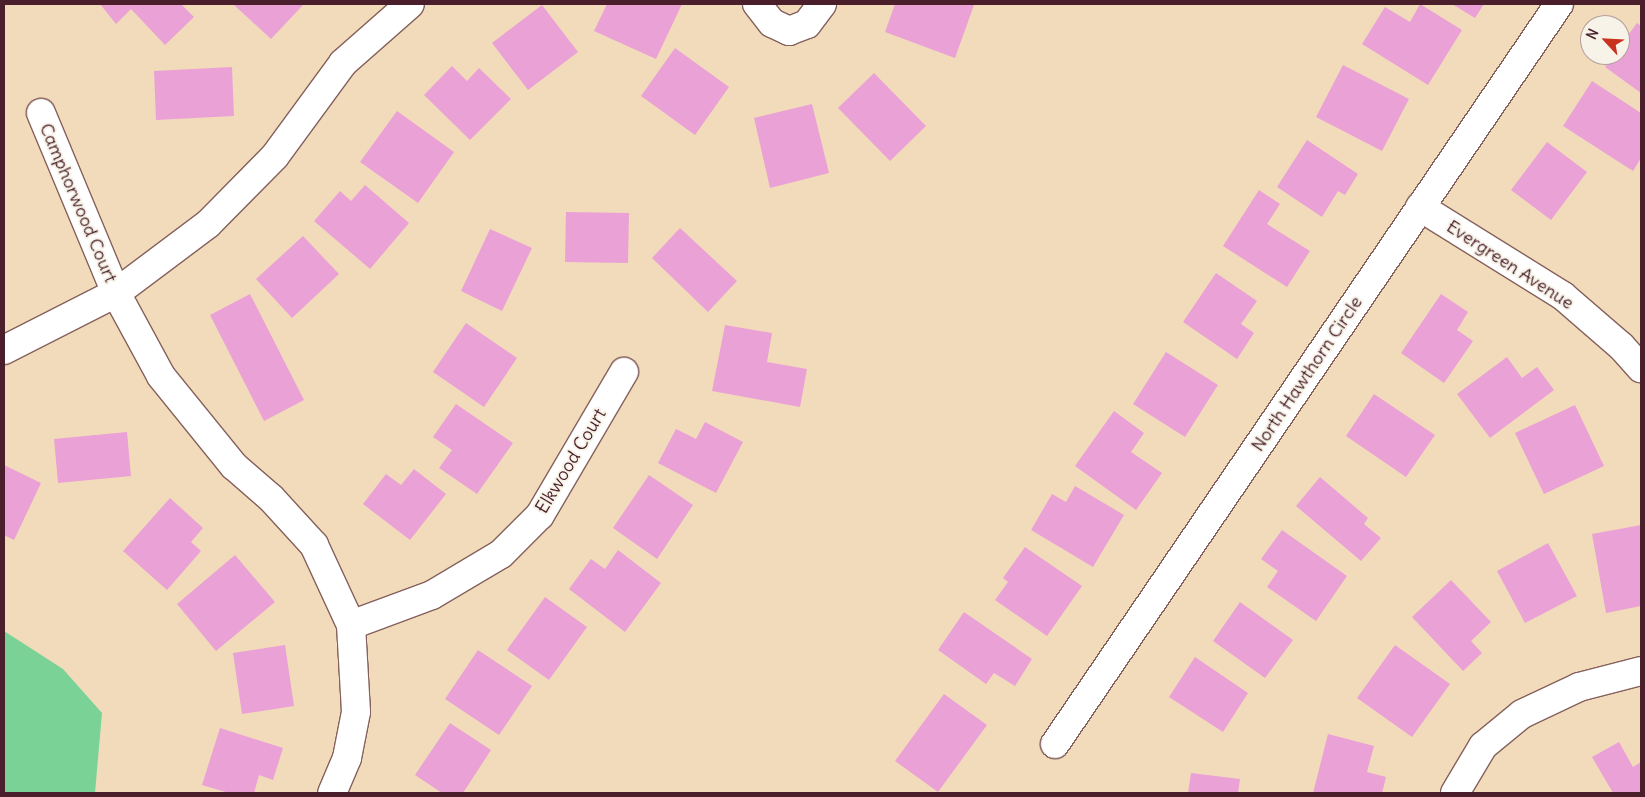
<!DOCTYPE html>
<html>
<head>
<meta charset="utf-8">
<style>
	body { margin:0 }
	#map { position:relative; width:1645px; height:797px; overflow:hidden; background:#f2dbbb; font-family:Delius,sans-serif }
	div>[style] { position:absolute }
	.green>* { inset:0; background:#7bd297 }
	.building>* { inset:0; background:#eaa1d6 }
	.roads { filter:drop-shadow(1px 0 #85615d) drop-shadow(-1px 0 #85615d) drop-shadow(0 1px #85615d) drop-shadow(0 -1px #85615d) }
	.minor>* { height:28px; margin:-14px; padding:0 14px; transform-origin:14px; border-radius:14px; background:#fff }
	span { translate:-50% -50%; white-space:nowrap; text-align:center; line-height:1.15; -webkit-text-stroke:4px #f7f3e8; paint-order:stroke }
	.street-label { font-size:18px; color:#4a1f2b }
	.frame { position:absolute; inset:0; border:5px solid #4a1f2b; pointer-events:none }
	.north { position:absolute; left:1580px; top:15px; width:50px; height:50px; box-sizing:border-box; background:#f7f3e8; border:1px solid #b29e9c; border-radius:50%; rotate:295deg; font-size:14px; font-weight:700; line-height:20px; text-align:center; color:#4a1f2b }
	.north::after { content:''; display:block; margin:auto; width:18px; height:22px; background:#c8321e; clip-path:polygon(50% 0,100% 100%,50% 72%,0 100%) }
</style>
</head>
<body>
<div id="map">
	<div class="green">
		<i style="clip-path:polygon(4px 631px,63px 669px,102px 713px,95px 793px,4px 793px)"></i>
	</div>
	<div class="building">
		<i style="clip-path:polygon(100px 4px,181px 4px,194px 17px,165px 45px,131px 9px,116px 24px)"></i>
		<i style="clip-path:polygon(233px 4px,304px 4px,271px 39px)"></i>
		<i style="clip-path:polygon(607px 4px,682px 4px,656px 59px,594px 31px)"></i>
		<i style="clip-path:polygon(895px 4px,974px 5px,955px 58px,885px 32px)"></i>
		<i style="clip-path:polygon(1420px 4px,1462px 30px,1428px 85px,1362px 44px,1385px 7px,1410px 22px)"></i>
		<i style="clip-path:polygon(1452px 4px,1484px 4px,1475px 18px)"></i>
		<i style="clip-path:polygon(542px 5px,578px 52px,528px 90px,492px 43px)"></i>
		<i style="clip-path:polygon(1637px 23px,1641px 26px,1641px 93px,1605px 67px,1614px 55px,1620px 55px,1620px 46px)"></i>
		<i style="clip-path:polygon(675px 48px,729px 87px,695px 135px,641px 96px)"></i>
		<i style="clip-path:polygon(1343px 65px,1409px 99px,1382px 151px,1316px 117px)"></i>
		<i style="clip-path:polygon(452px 66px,467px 81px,479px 68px,511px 99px,470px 140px,424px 95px)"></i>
		<i style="clip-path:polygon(232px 67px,234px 116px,156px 120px,154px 71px)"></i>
		<i style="clip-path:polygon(874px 73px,926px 126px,890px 161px,838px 108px)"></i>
		<i style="clip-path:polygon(1592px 81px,1641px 113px,1641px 158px,1633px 171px,1563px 126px)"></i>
		<i style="clip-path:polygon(812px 104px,829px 173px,770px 188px,754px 118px)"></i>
		<i style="clip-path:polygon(397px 111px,454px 152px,418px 203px,360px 162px)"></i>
		<i style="clip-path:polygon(1307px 140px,1358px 174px,1345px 195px,1338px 191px,1322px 217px,1277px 187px)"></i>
		<i style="clip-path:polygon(1547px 142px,1587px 172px,1551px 220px,1511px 190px)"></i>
		<i style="clip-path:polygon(365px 185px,409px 223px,370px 269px,314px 221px,340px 191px,351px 201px)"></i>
		<i style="clip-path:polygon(1259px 190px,1280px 204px,1267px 224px,1310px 251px,1287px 287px,1223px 246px)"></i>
		<i style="clip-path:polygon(566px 212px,629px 213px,628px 263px,565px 262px)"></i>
		<i style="clip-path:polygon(680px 228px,737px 281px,708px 312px,652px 258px)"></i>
		<i style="clip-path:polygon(490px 229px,532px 248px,502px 311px,461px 291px)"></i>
		<i style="clip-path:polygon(303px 236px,339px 274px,292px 318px,256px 279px)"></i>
		<i style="clip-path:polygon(1216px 273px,1257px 301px,1241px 324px,1254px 333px,1237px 359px,1183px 322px)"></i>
		<i style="clip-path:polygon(250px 294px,304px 400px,264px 421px,210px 315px)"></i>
		<i style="clip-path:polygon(1441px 294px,1468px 312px,1457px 330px,1473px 341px,1444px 383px,1401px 353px)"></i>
		<i style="clip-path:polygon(466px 323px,517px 358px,484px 407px,433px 372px)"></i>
		<i style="clip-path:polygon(725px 325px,772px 333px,767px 362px,807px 369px,800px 407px,712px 391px)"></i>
		<i style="clip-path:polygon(1166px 352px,1218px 385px,1185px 437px,1133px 404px)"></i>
		<i style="clip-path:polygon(1507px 357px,1522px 378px,1537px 367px,1554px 390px,1490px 438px,1457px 394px)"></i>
		<i style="clip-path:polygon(1374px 394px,1435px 435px,1406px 477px,1346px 436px)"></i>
		<i style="clip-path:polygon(456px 404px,513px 443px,477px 494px,439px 468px,452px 450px,433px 437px)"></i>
		<i style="clip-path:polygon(1575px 405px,1604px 466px,1544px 494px,1515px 433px)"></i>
		<i style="clip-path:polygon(1114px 411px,1144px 433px,1131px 452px,1162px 473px,1136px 510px,1075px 466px)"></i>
		<i style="clip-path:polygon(705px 422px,743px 442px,716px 493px,658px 463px,676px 429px,696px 439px)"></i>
		<i style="clip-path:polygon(127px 432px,131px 476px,58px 483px,54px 439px)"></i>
		<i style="clip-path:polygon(4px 465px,41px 483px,14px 540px,4px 535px)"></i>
		<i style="clip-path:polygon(414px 469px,446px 494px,410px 540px,363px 504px,386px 474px,401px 485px)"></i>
		<i style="clip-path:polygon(649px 475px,693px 505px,657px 559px,613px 528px)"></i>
		<i style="clip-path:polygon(1320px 477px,1368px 518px,1364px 524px,1381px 538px,1361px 561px,1296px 506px)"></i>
		<i style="clip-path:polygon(1075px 486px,1124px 515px,1093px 567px,1031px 530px,1052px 494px,1066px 502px)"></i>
		<i style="clip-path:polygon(170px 498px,203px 528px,191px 542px,201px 551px,167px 590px,123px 551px)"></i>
		<i style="clip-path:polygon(1641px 525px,1641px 606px,1606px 613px,1592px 534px)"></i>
		<i style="clip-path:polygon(1282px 530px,1347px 576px,1316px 621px,1267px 587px,1278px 571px,1261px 559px)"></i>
		<i style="clip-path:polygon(1548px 543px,1577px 596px,1525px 623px,1497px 571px)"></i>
		<i style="clip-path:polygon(1025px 547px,1082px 586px,1047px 636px,995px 600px,1008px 582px,1003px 578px)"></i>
		<i style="clip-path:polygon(618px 550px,661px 583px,625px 632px,569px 589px,591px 559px,605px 569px)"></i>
		<i style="clip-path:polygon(235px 555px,275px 602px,216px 651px,177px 604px)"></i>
		<i style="clip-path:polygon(1451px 580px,1491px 622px,1471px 641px,1482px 653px,1463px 671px,1412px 617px)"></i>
		<i style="clip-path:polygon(545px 597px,587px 627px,549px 680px,507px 650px)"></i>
		<i style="clip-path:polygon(1240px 602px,1293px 640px,1265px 678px,1213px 641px)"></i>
		<i style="clip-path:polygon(964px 612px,1032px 659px,1015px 686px,994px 673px,986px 684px,938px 650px)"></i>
		<i style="clip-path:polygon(285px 645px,294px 706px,242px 714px,233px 653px)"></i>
		<i style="clip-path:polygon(1395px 645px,1450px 684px,1412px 737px,1357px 698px)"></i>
		<i style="clip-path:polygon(478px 650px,532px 686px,499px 735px,445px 699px)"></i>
		<i style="clip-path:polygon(1195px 657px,1248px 693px,1223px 732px,1169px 697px)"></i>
		<i style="clip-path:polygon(944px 694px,987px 725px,938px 792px,895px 761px)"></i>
		<i style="clip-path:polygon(450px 723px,491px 750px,463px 793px,442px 793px,415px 775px)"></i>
		<i style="clip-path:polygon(220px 728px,283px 748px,273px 780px,259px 775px,254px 793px,229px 793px,202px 785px)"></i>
		<i style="clip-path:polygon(1328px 734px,1374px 746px,1367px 772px,1386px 777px,1382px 793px,1313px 793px)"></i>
		<i style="clip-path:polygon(1619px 742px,1633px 767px,1641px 762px,1641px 793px,1613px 793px,1592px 757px)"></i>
		<i style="clip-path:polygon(1191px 773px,1240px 779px,1238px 793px,1188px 793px)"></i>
	</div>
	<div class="roads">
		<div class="minor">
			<i style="left:757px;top:4px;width:24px;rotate:52deg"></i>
			<i style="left:772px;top:23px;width:19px;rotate:25deg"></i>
			<i style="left:789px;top:31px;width:19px;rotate:-21deg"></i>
			<i style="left:807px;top:24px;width:25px;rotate:-53deg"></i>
			<i style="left:41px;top:113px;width:195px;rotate:67.4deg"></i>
			<i style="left:116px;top:293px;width:94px;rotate:61.5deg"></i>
			<i style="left:161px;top:376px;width:116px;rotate:51deg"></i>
			<i style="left:234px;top:466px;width:49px;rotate:40.9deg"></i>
			<i style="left:271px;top:498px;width:64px;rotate:47.5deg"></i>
			<i style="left:314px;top:545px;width:88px;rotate:65.2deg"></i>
			<i style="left:351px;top:625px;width:87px;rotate:86.7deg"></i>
			<i style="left:356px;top:712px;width:47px;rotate:101.1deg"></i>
			<i style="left:347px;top:758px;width:38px;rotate:113deg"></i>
			<i style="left:1420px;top:207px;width:168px;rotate:31.9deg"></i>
			<i style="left:1563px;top:296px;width:77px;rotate:40.8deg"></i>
			<i style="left:1621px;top:346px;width:30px;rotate:48deg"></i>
			<i style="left:4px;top:350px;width:126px;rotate:-27deg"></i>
			<i style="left:116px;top:293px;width:115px;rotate:-36.9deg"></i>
			<i style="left:208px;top:224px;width:95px;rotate:-45.4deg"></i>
			<i style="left:275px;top:156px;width:115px;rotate:-53.8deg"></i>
			<i style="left:343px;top:63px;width:89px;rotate:-41.4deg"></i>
			<i style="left:351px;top:625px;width:86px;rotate:-20.3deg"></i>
			<i style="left:432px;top:595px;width:80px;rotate:-30.7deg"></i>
			<i style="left:501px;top:554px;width:55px;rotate:-45deg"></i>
			<i style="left:540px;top:515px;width:166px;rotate:-59.6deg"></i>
			<i style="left:1055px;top:744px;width:895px;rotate:-55.74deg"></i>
			<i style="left:1455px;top:793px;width:55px;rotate:-59.2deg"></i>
			<i style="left:1483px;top:746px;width:50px;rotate:-39.4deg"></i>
			<i style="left:1522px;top:714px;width:63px;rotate:-25.3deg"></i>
			<i style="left:1579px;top:687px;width:64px;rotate:-14.5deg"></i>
		</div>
	</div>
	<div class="street-label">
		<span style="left:78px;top:203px;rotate:67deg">Camphorwood Court</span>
		<span style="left:1510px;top:265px;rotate:33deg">Evergreen Avenue</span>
		<span style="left:1307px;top:374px;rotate:-56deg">North Hawthorn Circle</span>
		<span style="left:571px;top:461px;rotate:-59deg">Elkwood Court</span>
	</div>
	<div class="frame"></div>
	<div class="north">N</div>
</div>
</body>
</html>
